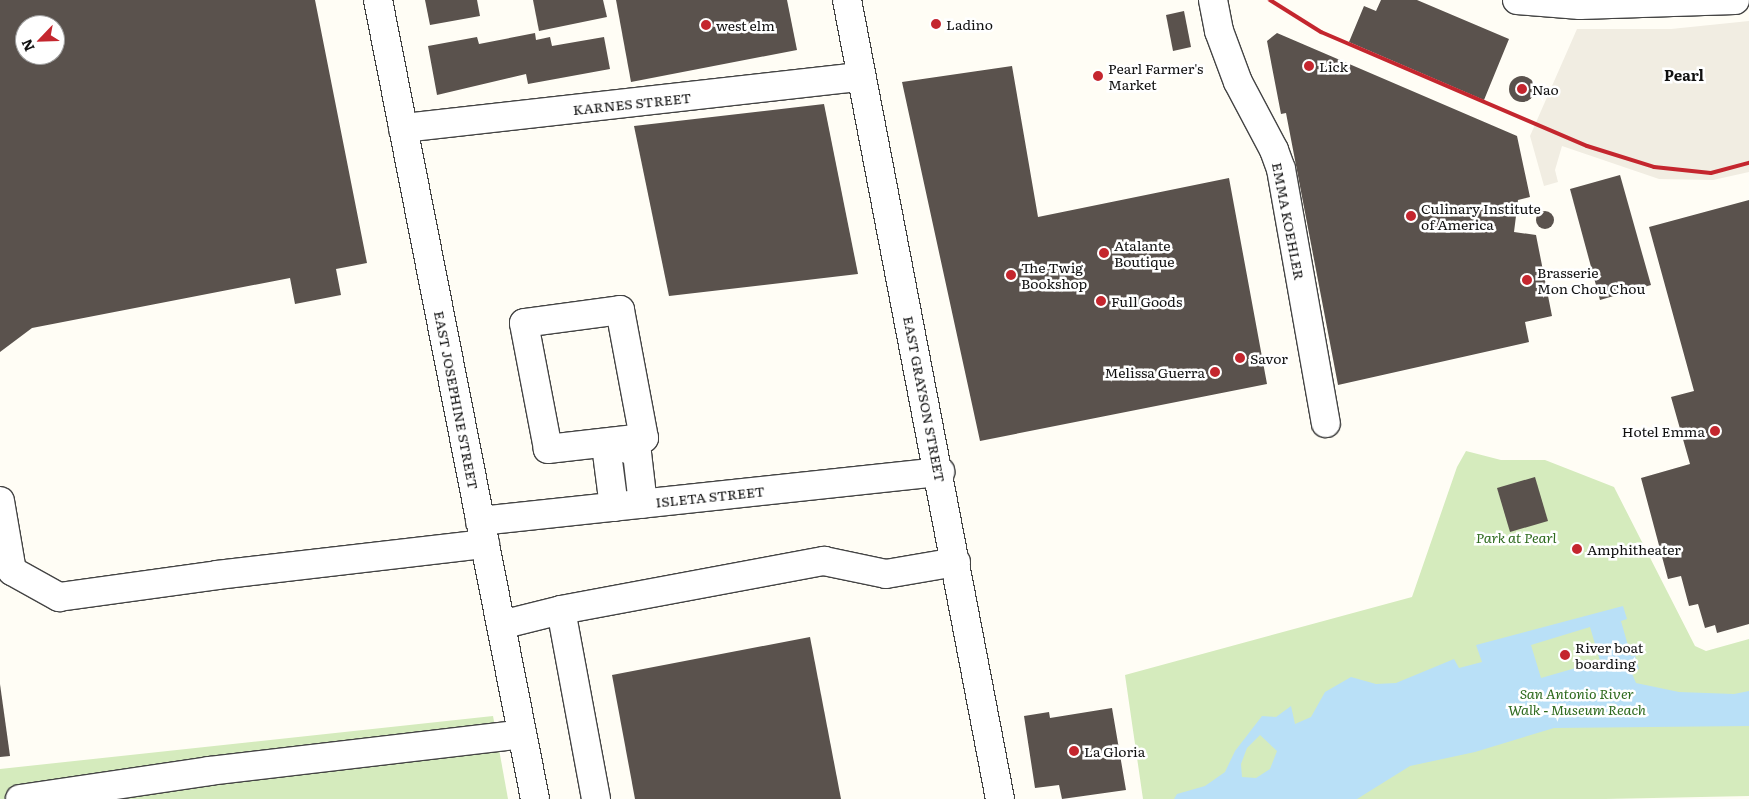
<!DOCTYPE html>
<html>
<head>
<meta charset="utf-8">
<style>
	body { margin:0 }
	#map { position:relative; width:1749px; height:799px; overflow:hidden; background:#fffdf5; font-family:Literata,serif }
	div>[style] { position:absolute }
	.green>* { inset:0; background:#d5ebbd }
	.plaza>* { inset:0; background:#f1ede2 }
	.water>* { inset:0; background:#b9e0f7 }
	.building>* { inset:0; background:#5a524d }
	.round { border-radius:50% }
	.roads { filter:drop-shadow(1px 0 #444) drop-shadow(-1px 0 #444) drop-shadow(0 1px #444) drop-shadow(0 -1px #444) }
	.minor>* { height:28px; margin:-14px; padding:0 14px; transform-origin:14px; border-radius:14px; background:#fff }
	.rail>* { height:4px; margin:-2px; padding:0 2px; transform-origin:2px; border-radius:2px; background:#c4262e }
	.dots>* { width:14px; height:14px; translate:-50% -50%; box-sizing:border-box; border:2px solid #fff; border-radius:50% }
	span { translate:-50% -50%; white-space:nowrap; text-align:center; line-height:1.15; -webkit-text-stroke:5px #fff; paint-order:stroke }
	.poi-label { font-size:14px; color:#111 }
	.left { translate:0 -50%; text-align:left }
	.right { translate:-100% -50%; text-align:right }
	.street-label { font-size:14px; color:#111 }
	.park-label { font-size:14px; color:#2f6b1f; font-style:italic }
	.neighbourhood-label { font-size:15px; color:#111; font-weight:700 }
	.north { position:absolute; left:15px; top:15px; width:50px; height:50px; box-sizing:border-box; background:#fff; border:1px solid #a0a0a0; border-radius:50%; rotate:246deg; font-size:14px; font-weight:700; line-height:20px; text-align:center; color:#111 }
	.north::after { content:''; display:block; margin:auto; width:18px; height:22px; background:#c4262e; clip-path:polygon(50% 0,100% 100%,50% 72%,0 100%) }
</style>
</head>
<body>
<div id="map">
	<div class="green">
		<i style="clip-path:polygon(1466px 451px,1501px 460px,1545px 460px,1614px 487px,1695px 646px,1706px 651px,1749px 639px,1749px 796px,1605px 799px,1143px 799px,1125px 675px,1412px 597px,1457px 467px)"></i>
		<i style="clip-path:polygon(493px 716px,508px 799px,0 799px,0 769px)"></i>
	</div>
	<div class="plaza">
		<i style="clip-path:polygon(1749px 21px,1749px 172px,1713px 180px,1659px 179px,1562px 146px,1555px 170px,1558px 182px,1544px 186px,1530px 136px,1577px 29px,1671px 29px)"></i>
	</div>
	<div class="water">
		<i style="clip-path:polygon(evenodd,1623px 606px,1627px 619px,1621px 621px,1631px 656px,1635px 655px,1639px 669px,1631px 671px,1636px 683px,1679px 692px,1734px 694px,1749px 691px,1749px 726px,1554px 728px,1475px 752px,1410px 766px,1357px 799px,1174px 799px,1177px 794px,1205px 786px,1225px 772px,1235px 751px,1262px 716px,1276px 717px,1291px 706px,1295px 724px,1311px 717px,1325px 692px,1351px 677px,1376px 684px,1396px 683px,1454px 659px,1459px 668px,1482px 662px,1476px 645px,1623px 606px,1590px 627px,1600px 661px,1541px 678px,1531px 645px,1590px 627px,1623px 606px,1260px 735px,1277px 751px,1270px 769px,1256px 778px,1242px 777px,1241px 764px,1247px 748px,1260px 735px)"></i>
	</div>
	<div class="building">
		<i style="clip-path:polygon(evenodd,0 0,315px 0,367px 263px,336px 269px,341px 295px,295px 304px,290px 278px,32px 328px,0 352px,0 0,25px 25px,55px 25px,55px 55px,25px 55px,25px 25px)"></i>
		<i style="clip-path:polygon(425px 0,477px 0,480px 16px,430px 25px)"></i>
		<i style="clip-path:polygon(533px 0,603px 0,607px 17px,539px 31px)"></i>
		<i style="clip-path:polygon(616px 0,787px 0,797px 50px,631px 82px)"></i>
		<i style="clip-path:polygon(1381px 0,1417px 0,1509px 39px,1484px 100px,1349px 42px,1364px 6px,1376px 11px)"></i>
		<i style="clip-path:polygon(1184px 11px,1191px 47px,1173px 51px,1166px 15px)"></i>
		<i style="clip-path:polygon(535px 33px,536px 40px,550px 37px,552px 46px,604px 37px,610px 69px,528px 84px,526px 74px,437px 95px,428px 46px,477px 37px,479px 44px)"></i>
		<i style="clip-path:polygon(1277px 33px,1517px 136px,1530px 197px,1518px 200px,1514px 232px,1536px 235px,1552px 316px,1525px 322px,1529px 342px,1338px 385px,1286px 113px,1281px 114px,1267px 41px)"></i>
		<i style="clip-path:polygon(1012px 66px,1038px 217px,1229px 178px,1267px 384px,980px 441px,902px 82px)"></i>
		<i class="round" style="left:1509px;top:76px;width:26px;height:26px"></i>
		<i style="clip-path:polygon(824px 104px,858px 274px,669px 296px,634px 126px)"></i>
		<i style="clip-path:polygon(1620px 175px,1651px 285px,1600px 300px,1570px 189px)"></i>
		<i style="clip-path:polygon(1749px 200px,1749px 624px,1717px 633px,1715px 625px,1705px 628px,1698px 604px,1689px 606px,1681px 576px,1668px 579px,1641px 478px,1690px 464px,1671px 397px,1694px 391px,1649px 227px)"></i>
		<i class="round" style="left:1536px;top:211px;width:18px;height:18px"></i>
		<i style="clip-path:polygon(1535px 477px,1548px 521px,1510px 532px,1497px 488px)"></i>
		<i style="clip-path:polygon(810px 637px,841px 799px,635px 799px,612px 675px)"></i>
		<i style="clip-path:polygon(0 684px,10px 756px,0 757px)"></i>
		<i style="clip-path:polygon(1112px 708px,1126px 790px,1062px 799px,1059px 785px,1035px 788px,1024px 716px,1049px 712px,1050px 718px)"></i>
	</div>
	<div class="roads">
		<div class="minor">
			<i style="left:378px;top:0;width:814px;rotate:78.88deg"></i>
			<i style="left:847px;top:0;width:814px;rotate:79.16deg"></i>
			<i style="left:1213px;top:0;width:32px;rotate:79deg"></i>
			<i style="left:1219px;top:31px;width:54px;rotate:69.6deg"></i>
			<i style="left:1238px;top:82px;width:77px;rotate:62.1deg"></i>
			<i style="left:1274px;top:150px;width:20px;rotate:70deg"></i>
			<i style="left:1281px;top:169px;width:258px;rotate:80deg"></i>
			<i style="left:1517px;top:0;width:63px;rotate:4.5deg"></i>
			<i style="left:1580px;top:5px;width:155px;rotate:-1.8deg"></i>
			<i style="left:403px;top:128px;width:461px;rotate:-6.4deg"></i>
			<i style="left:620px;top:310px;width:130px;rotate:79.4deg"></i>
			<i style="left:644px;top:438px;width:97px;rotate:173.5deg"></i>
			<i style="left:548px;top:449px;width:128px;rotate:-100.8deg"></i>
			<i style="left:524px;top:323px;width:97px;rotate:-7.7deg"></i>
			<i style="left:0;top:501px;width:71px;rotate:80.3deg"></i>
			<i style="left:12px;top:571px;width:54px;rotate:29deg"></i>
			<i style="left:59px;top:597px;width:160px;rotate:-7.9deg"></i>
			<i style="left:217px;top:575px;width:270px;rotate:-6.6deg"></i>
			<i style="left:614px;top:507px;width:54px;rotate:-97.4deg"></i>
			<i style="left:607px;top:453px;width:15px;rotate:-28deg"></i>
			<i style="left:620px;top:446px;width:18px;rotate:22deg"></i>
			<i style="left:637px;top:453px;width:51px;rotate:83.3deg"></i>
			<i style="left:480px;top:521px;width:463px;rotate:-6.1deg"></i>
			<i style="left:561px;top:610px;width:192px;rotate:79.5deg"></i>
			<i style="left:501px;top:625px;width:62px;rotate:-14deg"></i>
			<i style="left:561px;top:610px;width:268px;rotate:-10.6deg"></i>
			<i style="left:824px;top:561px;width:63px;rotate:11.8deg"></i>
			<i style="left:886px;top:574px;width:71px;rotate:-9.7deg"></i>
			<i style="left:20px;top:799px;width:191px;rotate:-8.4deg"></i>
			<i style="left:209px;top:771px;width:315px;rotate:-6.7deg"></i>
		</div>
	</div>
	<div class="rail">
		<i style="left:1270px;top:0;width:60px;rotate:32.1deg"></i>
		<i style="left:1321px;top:32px;width:289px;rotate:23.2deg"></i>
		<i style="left:1587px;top:146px;width:70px;rotate:17.4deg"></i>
		<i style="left:1654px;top:167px;width:57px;rotate:6deg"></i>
		<i style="left:1711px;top:173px;width:39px;rotate:-15deg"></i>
	</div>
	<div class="dots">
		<i style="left:936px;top:24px;background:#c4262e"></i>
		<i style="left:706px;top:25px;background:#c4262e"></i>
		<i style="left:1309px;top:66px;background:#c4262e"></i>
		<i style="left:1098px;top:76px;background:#c4262e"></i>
		<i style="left:1522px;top:89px;background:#c4262e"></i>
		<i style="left:1411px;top:216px;background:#c4262e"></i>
		<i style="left:1104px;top:253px;background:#c4262e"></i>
		<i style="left:1011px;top:275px;background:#c4262e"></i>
		<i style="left:1527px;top:280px;background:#c4262e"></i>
		<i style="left:1101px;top:301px;background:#c4262e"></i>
		<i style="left:1240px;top:358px;background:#c4262e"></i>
		<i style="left:1215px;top:372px;background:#c4262e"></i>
		<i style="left:1715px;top:431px;background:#c4262e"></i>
		<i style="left:1577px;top:549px;background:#c4262e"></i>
		<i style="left:1565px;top:655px;background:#c4262e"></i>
		<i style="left:1074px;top:751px;background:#c4262e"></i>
	</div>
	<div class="poi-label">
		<span class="left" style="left:946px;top:24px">Ladino</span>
		<span class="left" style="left:716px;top:25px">west elm</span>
		<span class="left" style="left:1319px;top:66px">Lick</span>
		<span class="left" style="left:1108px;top:76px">Pearl Farmer's<br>Market</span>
		<span class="left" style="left:1532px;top:89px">Nao</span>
		<span class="left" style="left:1421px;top:216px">Culinary Institute<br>of America</span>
		<span class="left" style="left:1114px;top:253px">Atalante<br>Boutique</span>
		<span class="left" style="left:1021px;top:275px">The Twig<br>Bookshop</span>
		<span class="left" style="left:1537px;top:280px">Brasserie<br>Mon Chou Chou</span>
		<span class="left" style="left:1111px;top:301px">Full Goods</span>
		<span class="left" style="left:1250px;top:358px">Savor</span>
		<span class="right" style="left:1205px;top:372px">Melissa Guerra</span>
		<span class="right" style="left:1705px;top:431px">Hotel Emma</span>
		<span class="left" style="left:1587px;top:549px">Amphitheater</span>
		<span class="left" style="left:1575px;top:655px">River boat<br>boarding</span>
		<span class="left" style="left:1084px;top:751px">La Gloria</span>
	</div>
	<div class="street-label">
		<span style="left:632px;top:103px;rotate:-6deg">KARNES STREET</span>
		<span style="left:1289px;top:221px;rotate:79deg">EMMA KOEHLER</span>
		<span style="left:925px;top:399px;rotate:79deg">EAST GRAYSON STREET</span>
		<span style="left:457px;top:400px;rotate:79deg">EAST JOSEPHINE STREET</span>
		<span style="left:710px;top:496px;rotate:-6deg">ISLETA STREET</span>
	</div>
	<div class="park-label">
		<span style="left:1516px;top:537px">Park at Pearl</span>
		<span style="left:1577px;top:701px">San Antonio River<br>Walk - Museum Reach</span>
	</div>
	<div class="neighbourhood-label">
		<span style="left:1684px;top:75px">Pearl</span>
	</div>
	<div class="north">N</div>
</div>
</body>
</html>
